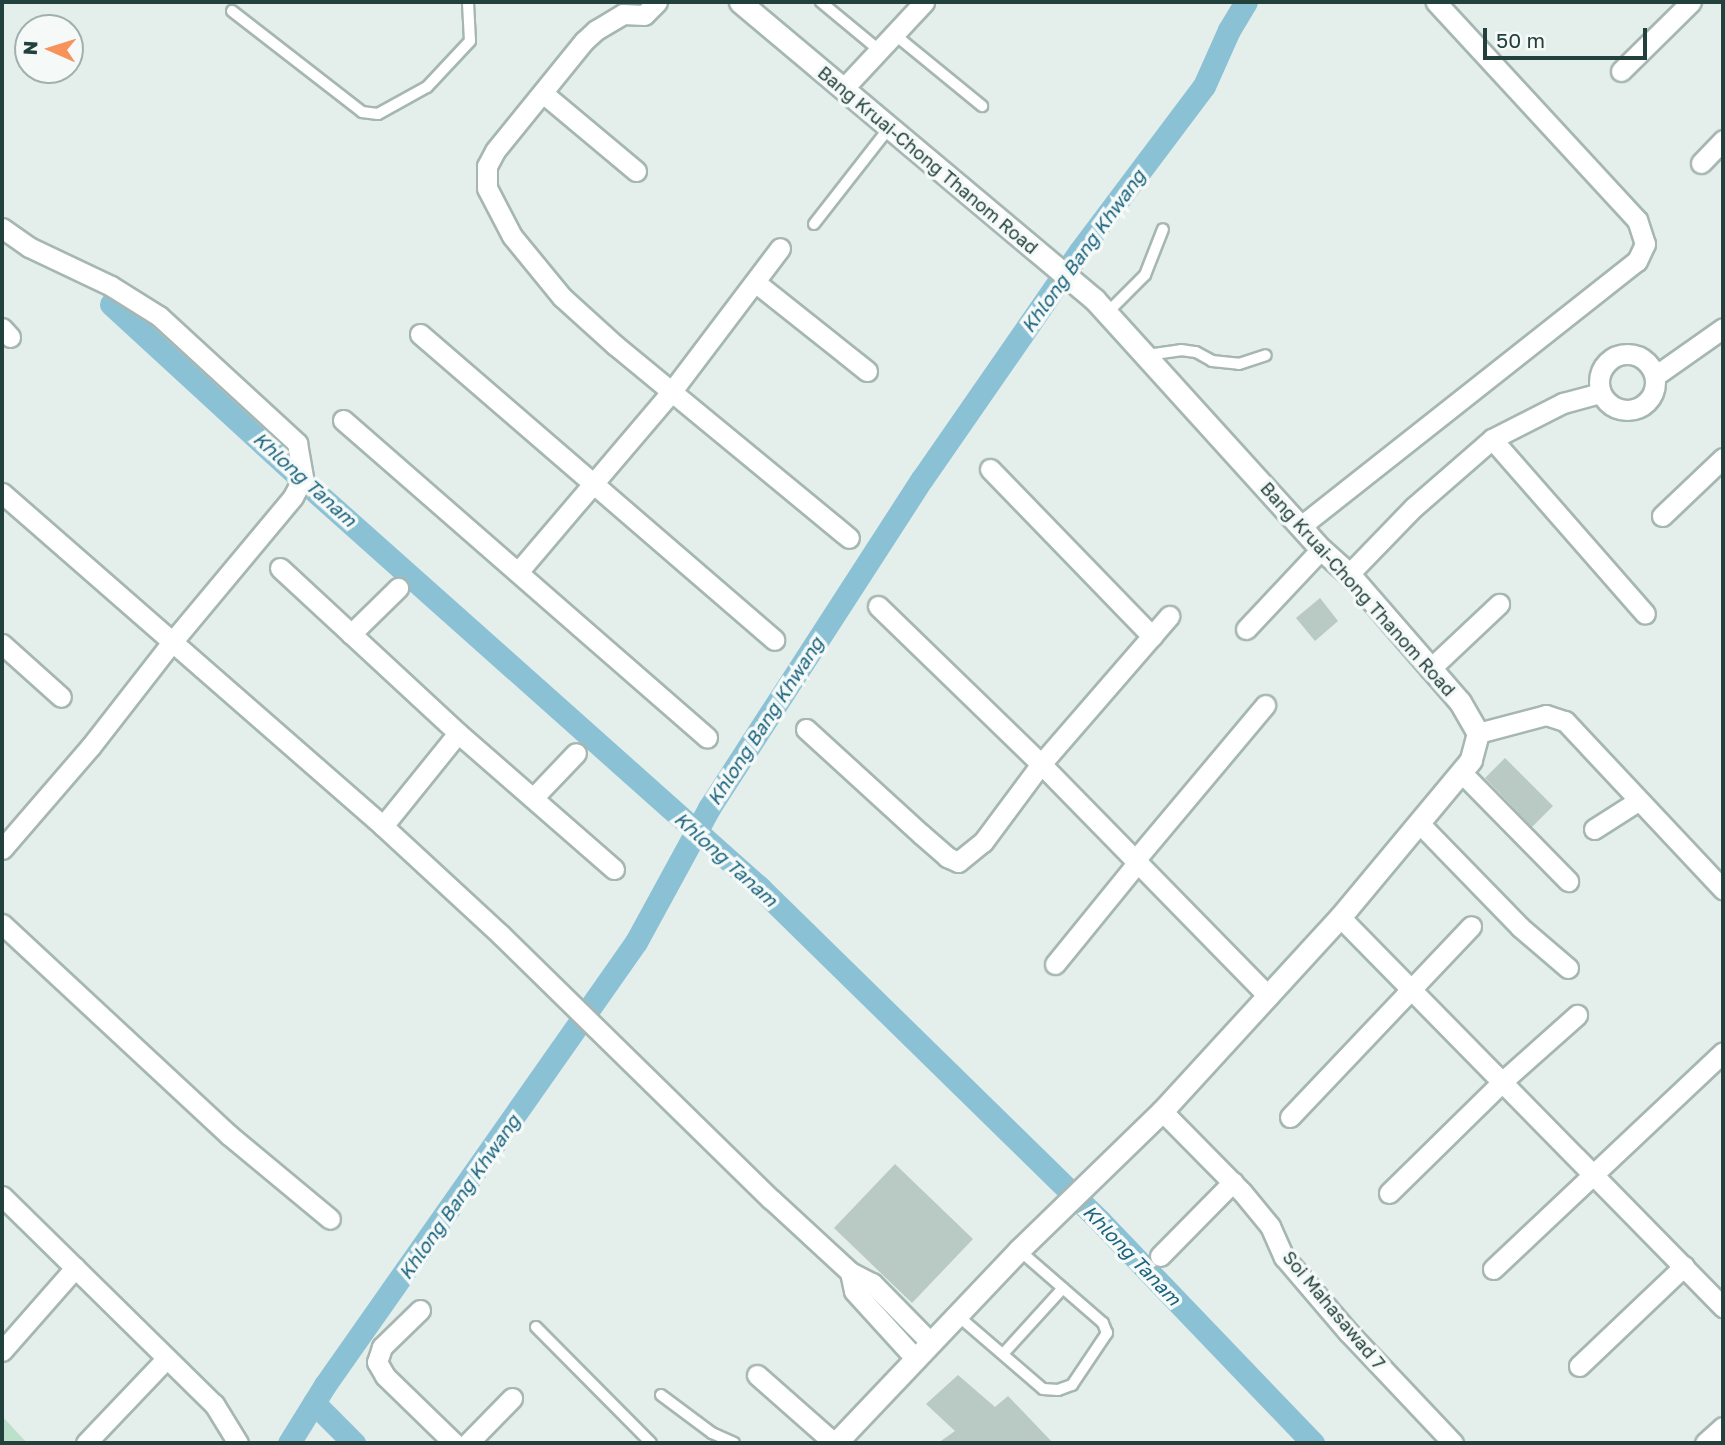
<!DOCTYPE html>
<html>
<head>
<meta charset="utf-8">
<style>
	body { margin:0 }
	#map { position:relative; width:1725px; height:1445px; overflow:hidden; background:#e4eeeb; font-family:"Golos Text",sans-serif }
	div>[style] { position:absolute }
	.green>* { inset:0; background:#bce0ca }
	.canal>* { height:23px; margin:-11.5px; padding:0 11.5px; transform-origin:11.5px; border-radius:11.5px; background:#8bc1d4 }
	.building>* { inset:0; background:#b9c9c4 }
	.roads { filter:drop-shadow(2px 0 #a6b7b3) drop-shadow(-2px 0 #a6b7b3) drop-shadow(0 2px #a6b7b3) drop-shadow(0 -2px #a6b7b3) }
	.lane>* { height:10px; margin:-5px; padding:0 5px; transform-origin:5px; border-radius:5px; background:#fff }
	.street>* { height:19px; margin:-9.5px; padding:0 9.5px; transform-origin:9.5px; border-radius:9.5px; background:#fff }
	.street>.ring { margin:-9.5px; padding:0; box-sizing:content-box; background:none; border:19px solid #fff; border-radius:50% }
	.secondary>* { height:21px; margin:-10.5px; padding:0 10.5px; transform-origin:10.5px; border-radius:10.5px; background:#fff }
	span { translate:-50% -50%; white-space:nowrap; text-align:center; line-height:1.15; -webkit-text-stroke:7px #f5faf8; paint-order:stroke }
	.street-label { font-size:18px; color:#22413c }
	.water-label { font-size:19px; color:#1a637f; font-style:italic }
	.frame { position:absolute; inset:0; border:4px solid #22413c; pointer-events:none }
	.north { position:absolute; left:14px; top:14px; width:70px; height:70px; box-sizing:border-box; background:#f5faf8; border:2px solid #a1b0ad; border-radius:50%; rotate:273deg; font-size:19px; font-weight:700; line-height:28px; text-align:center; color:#22413c }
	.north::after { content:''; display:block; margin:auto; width:24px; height:32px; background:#f6925a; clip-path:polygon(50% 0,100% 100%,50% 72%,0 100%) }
	.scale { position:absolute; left:1483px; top:28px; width:164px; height:32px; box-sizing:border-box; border:4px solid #22413c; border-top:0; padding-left:9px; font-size:21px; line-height:24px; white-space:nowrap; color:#22413c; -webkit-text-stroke:5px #f5faf8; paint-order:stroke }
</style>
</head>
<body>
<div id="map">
	<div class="green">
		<i style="clip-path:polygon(2px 1416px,27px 1443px,28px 1443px,2px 1443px)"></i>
	</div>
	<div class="canal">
		<i style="left:111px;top:304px;width:270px;rotate:42.6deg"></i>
		<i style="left:310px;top:487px;width:603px;rotate:41.7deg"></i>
		<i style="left:760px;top:888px;width:476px;rotate:44.4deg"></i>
		<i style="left:1100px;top:1221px;width:308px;rotate:46.2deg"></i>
		<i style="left:314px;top:1403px;width:57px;rotate:45deg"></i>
		<i style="left:289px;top:1443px;width:68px;rotate:-58.2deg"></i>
		<i style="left:325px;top:1385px;width:541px;rotate:-54.93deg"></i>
		<i style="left:636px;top:942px;width:153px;rotate:-61.4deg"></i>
		<i style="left:709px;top:808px;width:392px;rotate:-57.1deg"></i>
		<i style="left:922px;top:479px;width:277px;rotate:-55.3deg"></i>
		<i style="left:1080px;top:251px;width:206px;rotate:-53.1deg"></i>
		<i style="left:1204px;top:86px;width:61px;rotate:-65.9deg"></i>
		<i style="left:1229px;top:30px;width:33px;rotate:-59deg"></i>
	</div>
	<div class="building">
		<i style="clip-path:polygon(1320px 598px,1338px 621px,1315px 641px,1296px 618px)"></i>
		<i style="clip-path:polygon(1505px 758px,1553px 806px,1532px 827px,1485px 778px)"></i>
		<i style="clip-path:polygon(895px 1164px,973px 1239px,912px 1303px,834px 1228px)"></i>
		<i style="clip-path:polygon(958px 1375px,995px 1407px,1008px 1396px,1053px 1443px,938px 1443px,955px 1431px,926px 1404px)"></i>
	</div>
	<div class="roads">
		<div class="lane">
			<i style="left:821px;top:2px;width:75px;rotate:39.6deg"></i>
			<i style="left:232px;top:11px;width:165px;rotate:37.8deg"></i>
			<i style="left:362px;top:112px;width:16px;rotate:7deg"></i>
			<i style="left:378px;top:114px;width:56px;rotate:-28.9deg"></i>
			<i style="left:427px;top:87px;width:63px;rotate:-46.9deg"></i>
			<i style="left:470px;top:41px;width:39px;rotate:-93deg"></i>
			<i style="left:894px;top:34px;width:114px;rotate:39.3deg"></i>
			<i style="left:814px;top:224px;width:122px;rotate:-52deg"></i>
			<i style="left:1107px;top:313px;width:54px;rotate:-45deg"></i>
			<i style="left:1145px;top:275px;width:49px;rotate:-68.6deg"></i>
			<i style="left:1147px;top:355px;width:34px;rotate:-8deg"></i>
			<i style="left:1181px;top:350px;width:15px;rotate:8deg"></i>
			<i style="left:1196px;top:352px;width:18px;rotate:29deg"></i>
			<i style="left:1212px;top:361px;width:27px;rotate:6deg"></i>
			<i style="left:1239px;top:364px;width:28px;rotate:-18deg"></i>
			<i style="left:957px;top:1315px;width:113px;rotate:40.7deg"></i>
			<i style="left:1043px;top:1389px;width:15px;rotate:4deg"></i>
			<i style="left:1058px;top:1390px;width:15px;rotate:-20deg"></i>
			<i style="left:1072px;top:1385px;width:63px;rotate:-56.1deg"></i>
			<i style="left:1107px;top:1333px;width:11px;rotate:-112deg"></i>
			<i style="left:1103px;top:1323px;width:111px;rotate:-139deg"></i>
			<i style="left:536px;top:1327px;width:163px;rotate:45.2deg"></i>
			<i style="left:1003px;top:1354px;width:89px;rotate:-47.7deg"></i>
			<i style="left:661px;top:1395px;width:64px;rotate:36.7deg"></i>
			<i style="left:712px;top:1433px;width:24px;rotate:24deg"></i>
		</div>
		<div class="street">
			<i style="left:657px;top:2px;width:18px;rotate:135deg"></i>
			<i style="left:644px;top:15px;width:21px;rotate:-177deg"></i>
			<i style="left:623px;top:14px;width:31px;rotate:149deg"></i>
			<i style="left:596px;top:30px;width:16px;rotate:137deg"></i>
			<i style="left:584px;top:41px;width:141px;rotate:129deg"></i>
			<i style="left:495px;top:151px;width:17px;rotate:118deg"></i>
			<i style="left:487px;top:166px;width:22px;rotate:90deg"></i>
			<i style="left:487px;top:188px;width:54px;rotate:62.5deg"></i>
			<i style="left:512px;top:236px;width:79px;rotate:50.7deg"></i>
			<i style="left:562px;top:297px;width:72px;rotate:42.2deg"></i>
			<i style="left:615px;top:345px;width:303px;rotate:39.5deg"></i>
			<i style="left:1621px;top:71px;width:98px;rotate:-44.6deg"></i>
			<i style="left:843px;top:89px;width:119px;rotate:-47deg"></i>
			<i style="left:544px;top:94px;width:120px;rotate:39.9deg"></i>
			<i style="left:1701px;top:163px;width:32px;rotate:-46deg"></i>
			<i style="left:2px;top:228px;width:33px;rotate:35deg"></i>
			<i style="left:29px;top:247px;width:91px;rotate:25.4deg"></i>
			<i style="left:111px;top:286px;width:57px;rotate:32deg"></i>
			<i style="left:159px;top:316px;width:188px;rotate:42.6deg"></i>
			<i style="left:297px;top:443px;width:36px;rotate:80deg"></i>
			<i style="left:303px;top:478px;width:21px;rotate:118deg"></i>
			<i style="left:293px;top:497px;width:189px;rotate:129.8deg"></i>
			<i style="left:172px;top:642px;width:132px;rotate:127.9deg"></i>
			<i style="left:91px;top:746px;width:136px;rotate:130.8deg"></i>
			<i style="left:755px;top:282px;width:143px;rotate:38.5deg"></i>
			<i style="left:2px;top:328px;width:12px;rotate:48deg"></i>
			<i style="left:420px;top:334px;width:468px;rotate:40.8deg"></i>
			<i class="ring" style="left:1599px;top:354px;width:37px;height:37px"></i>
			<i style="left:1655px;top:376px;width:83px;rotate:-35.2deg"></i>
			<i style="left:343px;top:420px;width:483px;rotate:41.1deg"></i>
			<i style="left:1492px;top:439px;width:232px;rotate:48.8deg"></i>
			<i style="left:990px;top:469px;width:233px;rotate:45.9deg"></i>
			<i style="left:2px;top:493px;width:506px;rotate:41.15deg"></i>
			<i style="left:383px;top:826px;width:161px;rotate:42.7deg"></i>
			<i style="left:501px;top:935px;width:378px;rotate:44.4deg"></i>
			<i style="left:771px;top:1199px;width:108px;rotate:42.7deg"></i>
			<i style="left:850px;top:1272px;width:25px;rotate:27deg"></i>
			<i style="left:872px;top:1283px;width:83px;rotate:45.5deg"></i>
			<i style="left:1662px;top:516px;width:84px;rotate:-43.6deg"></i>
			<i style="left:1301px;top:526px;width:428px;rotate:-38.3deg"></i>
			<i style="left:1637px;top:261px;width:19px;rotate:-65deg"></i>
			<i style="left:1645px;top:244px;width:25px;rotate:-108deg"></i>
			<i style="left:1637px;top:220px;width:297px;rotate:-132.7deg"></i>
			<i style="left:280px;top:568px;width:243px;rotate:42.8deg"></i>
			<i style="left:458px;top:733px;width:207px;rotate:41.1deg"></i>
			<i style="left:518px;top:572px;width:238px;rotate:-49.6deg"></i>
			<i style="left:672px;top:391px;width:179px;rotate:-52.9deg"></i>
			<i style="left:1349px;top:574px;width:93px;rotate:-45.9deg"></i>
			<i style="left:1414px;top:507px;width:103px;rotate:-41.1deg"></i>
			<i style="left:1492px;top:439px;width:80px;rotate:-26.9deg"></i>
			<i style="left:1563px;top:403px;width:38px;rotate:-15deg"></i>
			<i style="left:878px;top:606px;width:227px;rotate:44.1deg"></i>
			<i style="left:1041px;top:764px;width:325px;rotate:45.6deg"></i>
			<i style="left:1246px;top:629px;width:110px;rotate:-46.8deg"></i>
			<i style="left:351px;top:634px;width:66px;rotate:-44.4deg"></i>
			<i style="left:2px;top:644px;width:79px;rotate:41.9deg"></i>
			<i style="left:1430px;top:669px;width:95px;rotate:-43.3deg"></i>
			<i style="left:806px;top:729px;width:156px;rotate:42.4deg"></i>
			<i style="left:921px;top:834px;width:35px;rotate:41deg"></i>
			<i style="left:947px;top:857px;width:12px;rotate:24deg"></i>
			<i style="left:958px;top:862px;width:32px;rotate:-39deg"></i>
			<i style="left:983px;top:842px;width:97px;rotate:-53.4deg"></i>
			<i style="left:1041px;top:764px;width:196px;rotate:-49.1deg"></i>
			<i style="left:1478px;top:733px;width:70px;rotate:-14.8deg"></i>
			<i style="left:1546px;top:715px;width:20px;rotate:18deg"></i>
			<i style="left:1565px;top:721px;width:231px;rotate:46.8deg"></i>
			<i style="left:1461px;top:772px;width:153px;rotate:45.5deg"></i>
			<i style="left:533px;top:798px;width:62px;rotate:-46.3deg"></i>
			<i style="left:1419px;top:823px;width:145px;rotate:45.8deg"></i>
			<i style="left:1520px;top:927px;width:63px;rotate:40.5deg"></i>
			<i style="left:383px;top:826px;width:119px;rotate:-51.1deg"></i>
			<i style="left:1594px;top:829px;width:52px;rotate:-32.5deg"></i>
			<i style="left:1136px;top:859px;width:201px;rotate:-50deg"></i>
			<i style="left:1340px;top:917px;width:547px;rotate:45.52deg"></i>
			<i style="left:2px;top:924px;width:310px;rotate:42.9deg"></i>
			<i style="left:229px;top:1135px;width:131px;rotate:39.7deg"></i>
			<i style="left:1055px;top:964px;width:132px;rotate:-50.9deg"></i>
			<i style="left:1162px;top:1111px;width:114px;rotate:45.4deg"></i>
			<i style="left:1242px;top:1192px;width:44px;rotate:50.5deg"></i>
			<i style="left:1270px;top:1226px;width:34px;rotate:66deg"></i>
			<i style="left:1284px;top:1257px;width:99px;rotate:49.5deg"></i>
			<i style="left:1348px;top:1332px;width:153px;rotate:46.6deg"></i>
			<i style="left:1290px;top:1117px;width:263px;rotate:-46.5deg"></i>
			<i style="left:1389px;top:1193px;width:161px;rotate:-44.5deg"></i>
			<i style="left:1504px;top:1080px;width:98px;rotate:-41.7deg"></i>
			<i style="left:2px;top:1196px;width:297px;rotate:44.5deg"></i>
			<i style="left:214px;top:1404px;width:46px;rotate:58.4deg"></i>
			<i style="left:1160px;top:1256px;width:104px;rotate:-45.4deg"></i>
			<i style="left:1493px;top:1269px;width:316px;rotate:-43.3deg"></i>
			<i style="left:850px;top:1272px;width:19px;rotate:78deg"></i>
			<i style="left:854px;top:1291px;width:91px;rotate:47.7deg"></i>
			<i style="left:420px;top:1310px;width:53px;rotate:135.8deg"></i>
			<i style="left:382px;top:1347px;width:16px;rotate:108deg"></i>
			<i style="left:377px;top:1362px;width:16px;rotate:60deg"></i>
			<i style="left:385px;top:1376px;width:96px;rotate:44.2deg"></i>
			<i style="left:2px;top:1351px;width:111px;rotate:-48.7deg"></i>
			<i style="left:1579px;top:1366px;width:145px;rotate:-43.6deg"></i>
			<i style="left:757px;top:1375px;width:103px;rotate:41.4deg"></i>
			<i style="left:86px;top:1443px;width:117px;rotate:-46.4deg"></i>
			<i style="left:468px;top:1443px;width:63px;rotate:-45.6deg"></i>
			<i style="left:1705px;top:1443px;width:24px;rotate:-42deg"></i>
		</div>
		<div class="secondary">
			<i style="left:740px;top:2px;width:463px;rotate:40deg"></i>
			<i style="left:1095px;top:300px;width:336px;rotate:47.8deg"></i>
			<i style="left:1321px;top:549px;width:38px;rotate:42deg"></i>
			<i style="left:1349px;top:574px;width:169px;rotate:49.1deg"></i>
			<i style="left:1460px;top:702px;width:36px;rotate:60deg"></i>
			<i style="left:1478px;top:733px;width:28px;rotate:105deg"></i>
			<i style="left:1471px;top:760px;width:204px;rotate:129.8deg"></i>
			<i style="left:1340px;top:917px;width:263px;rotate:132.5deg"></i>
			<i style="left:1162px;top:1111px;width:199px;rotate:135.8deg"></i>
			<i style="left:1019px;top:1250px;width:266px;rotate:133.5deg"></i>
		</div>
	</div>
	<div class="street-label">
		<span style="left:928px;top:160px;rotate:40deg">Bang Kruai-Chong Thanom Road</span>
		<span style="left:1358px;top:589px;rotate:48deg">Bang Kruai-Chong Thanom Road</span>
		<span style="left:1334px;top:1310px;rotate:50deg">Soi Mahasawad 7</span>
	</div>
	<div class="water-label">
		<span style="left:1083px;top:251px;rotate:-54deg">Khlong Bang Khwang</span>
		<span style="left:305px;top:479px;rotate:42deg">Khlong Tanam</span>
		<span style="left:765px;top:721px;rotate:-57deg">Khlong Bang Khwang</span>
		<span style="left:726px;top:859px;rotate:42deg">Khlong Tanam</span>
		<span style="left:459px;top:1197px;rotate:-55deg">Khlong Bang Khwang</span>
		<span style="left:1132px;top:1255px;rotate:46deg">Khlong Tanam</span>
	</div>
	<div class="frame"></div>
	<div class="north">N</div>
	<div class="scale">50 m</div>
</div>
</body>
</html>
